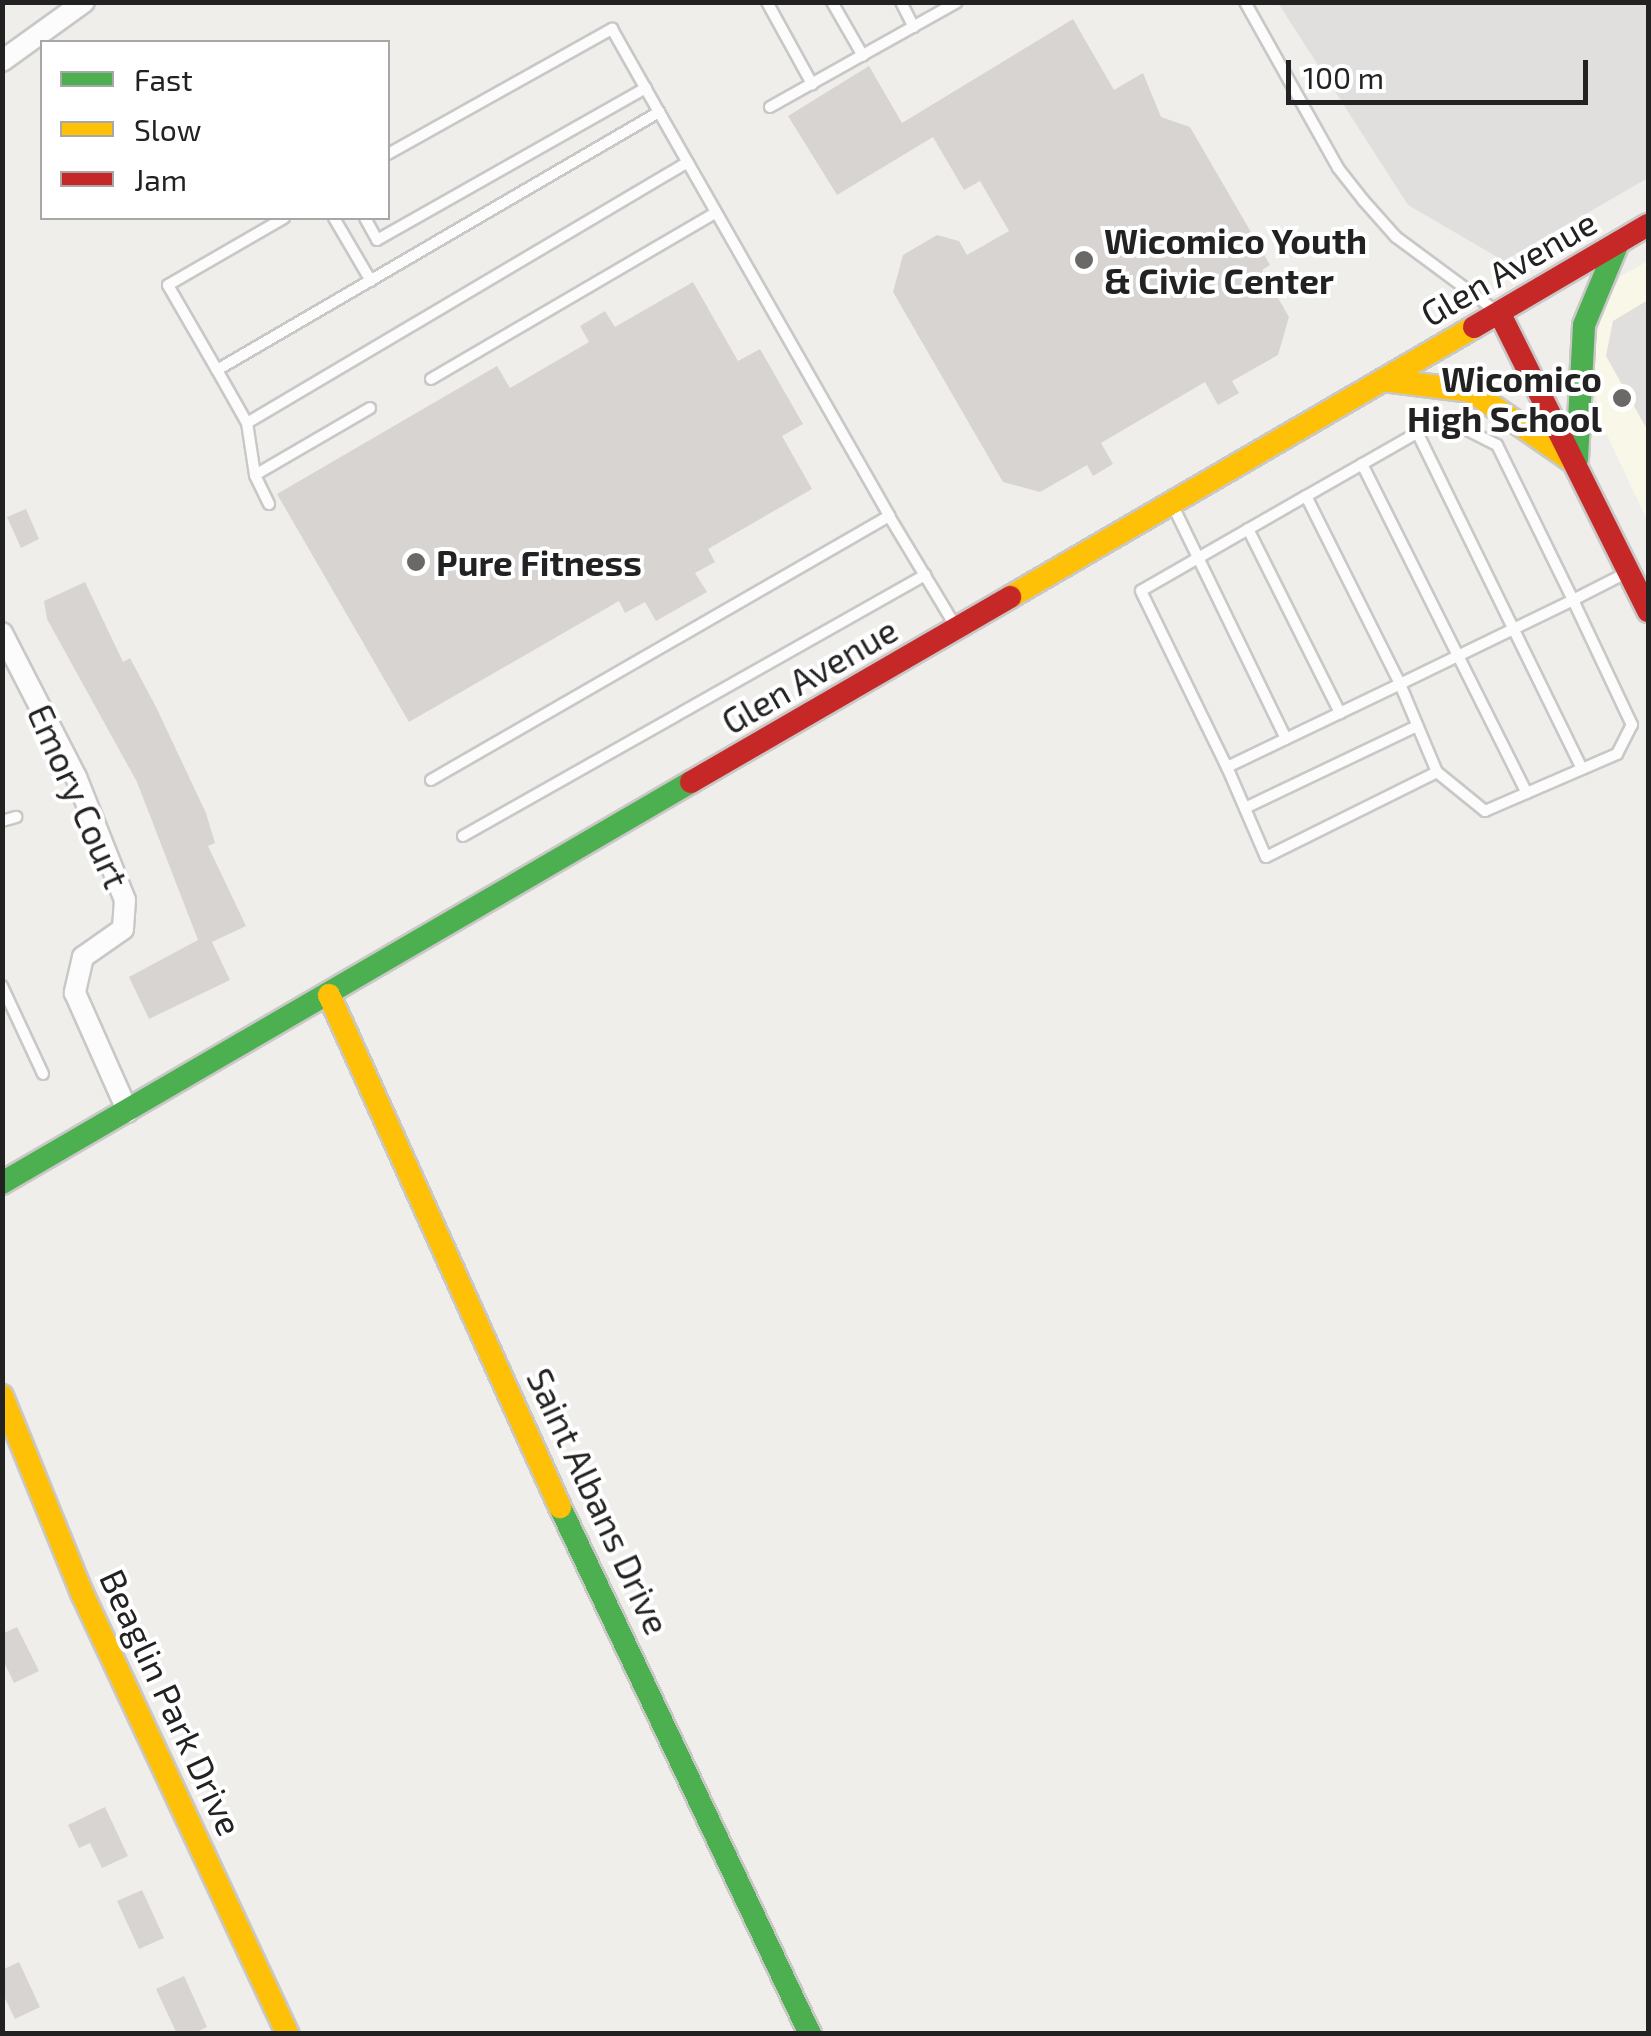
<!DOCTYPE html>
<html>
<head>
<meta charset="utf-8">
<style>
	body { margin:0 }
	#map { position:relative; width:1651px; height:2036px; overflow:hidden; background:#f0eeeb; font-family:"Exo 2",sans-serif }
	div>[style] { position:absolute }
	.education>* { inset:0; background:#f8f7e8 }
	.parking>* { inset:0; background:#e0dfde }
	.building>* { inset:0; background:#d7d4d2 }
	.roads { filter:drop-shadow(2px 0 #c9c8c7) drop-shadow(-2px 0 #c9c8c7) drop-shadow(0 2px #c9c8c7) drop-shadow(0 -2px #c9c8c7) }
	.lane>* { height:10px; margin:-5px; padding:0 5px; transform-origin:5px; border-radius:5px; background:#fdfcfc }
	.street>* { height:20px; margin:-10px; padding:0 10px; transform-origin:10px; border-radius:10px; background:#fdfcfc }
	.fast>* { height:22px; margin:-11px; padding:0 11px; transform-origin:11px; border-radius:11px; background:#4caf50 }
	.slow>* { height:22px; margin:-11px; padding:0 11px; transform-origin:11px; border-radius:11px; background:#ffc107 }
	.jam>* { height:22px; margin:-11px; padding:0 11px; transform-origin:11px; border-radius:11px; background:#c62828 }
	.dots>* { width:28px; height:28px; translate:-50% -50%; box-sizing:border-box; border:5px solid #fff; border-radius:50% }
	span { translate:-50% -50%; white-space:nowrap; text-align:center; line-height:1.15; -webkit-text-stroke:8px #fff; paint-order:stroke }
	.poi-label { font-size:35px; color:#222; font-weight:700 }
	.left { translate:0 -50%; text-align:left }
	.right { translate:-100% -50%; text-align:right }
	.street-label { font-size:35px; color:#222 }
	.frame { position:absolute; inset:0; border:5px solid #222; pointer-events:none }
	.legend { position:absolute; left:40px; top:40px; width:350px; height:180px; box-sizing:border-box; background:#fff; border:2px solid #a7a7a7; margin:0; padding:12px 18px; list-style:none; font-size:30px; color:#222 }
	.legend li { display:flex; align-items:center; gap:20px; height:50px }
	.legend b { width:50px; border:2px solid #a7a7a7 }
	.scale { position:absolute; left:1286px; top:60px; width:302px; height:45px; box-sizing:border-box; border:5px solid #222; border-top:0; padding-left:12px; font-size:30px; line-height:35px; white-space:nowrap; color:#222; -webkit-text-stroke:8px #fff; paint-order:stroke }
</style>
</head>
<body>
<div id="map">
	<div class="education">
		<i style="clip-path:polygon(1648px 261px,1648px 522px,1598px 416px,1595px 380px,1595px 341px,1605px 305px,1621px 276px)"></i>
	</div>
	<div class="parking">
		<i style="clip-path:polygon(1278px 3px,1648px 3px,1648px 178px,1504px 261px,1408px 205px)"></i>
		<i style="clip-path:polygon(1648px 300px,1648px 431px,1606px 356px,1613px 321px)"></i>
	</div>
	<div class="building">
		<i style="clip-path:polygon(1073px 19px,1114px 90px,1143px 73px,1161px 117px,1190px 127px,1270px 265px,1262px 270px,1289px 317px,1278px 355px,1232px 381px,1239px 393px,1218px 405px,1205px 382px,1101px 443px,1113px 464px,1093px 476px,1087px 465px,1040px 492px,1003px 482px,893px 292px,903px 255px,937px 235px,959px 241px,967px 255px,1009px 231px,980px 181px,964px 190px,933px 137px,837px 195px,788px 116px,869px 66px,902px 123px)"></i>
		<i style="clip-path:polygon(693px 282px,738px 361px,760px 349px,803px 424px,782px 436px,812px 489px,708px 549px,715px 562px,695px 573px,707px 592px,656px 621px,645px 602px,625px 613px,619px 601px,409px 722px,277px 494px,497px 366px,510px 388px,589px 342px,580px 326px,605px 311px,615px 327px)"></i>
		<i style="clip-path:polygon(26px 509px,39px 539px,21px 548px,7px 517px)"></i>
		<i style="clip-path:polygon(85px 582px,123px 662px,130px 658px,156px 707px,206px 813px,215px 843px,208px 846px,246px 926px,212px 942px,230px 980px,149px 1019px,129px 977px,198px 940px,137px 782px,47px 619px,44px 601px)"></i>
		<i style="clip-path:polygon(17px 1627px,39px 1671px,14px 1683px,2px 1658px,2px 1634px)"></i>
		<i style="clip-path:polygon(105px 1807px,128px 1856px,102px 1868px,90px 1843px,79px 1848px,68px 1825px)"></i>
		<i style="clip-path:polygon(142px 1890px,164px 1938px,139px 1949px,117px 1901px)"></i>
		<i style="clip-path:polygon(19px 1962px,40px 2007px,15px 2019px,2px 1992px,2px 1970px)"></i>
		<i style="clip-path:polygon(184px 1976px,207px 2027px,192px 2034px,177px 2034px,156px 1989px)"></i>
	</div>
	<div class="roads">
		<div class="lane">
			<i style="left:767px;top:2px;width:94px;rotate:61.2deg"></i>
			<i style="left:832px;top:2px;width:62px;rotate:60.1deg"></i>
			<i style="left:901px;top:2px;width:28px;rotate:63deg"></i>
			<i style="left:1245px;top:2px;width:190px;rotate:60.7deg"></i>
			<i style="left:1338px;top:168px;width:42px;rotate:51.8deg"></i>
			<i style="left:1364px;top:201px;width:48px;rotate:48.4deg"></i>
			<i style="left:1396px;top:237px;width:124px;rotate:36.5deg"></i>
			<i style="left:770px;top:107px;width:214px;rotate:-29.3deg"></i>
			<i style="left:388px;top:154px;width:257px;rotate:-29.2deg"></i>
			<i style="left:612px;top:29px;width:95px;rotate:60.5deg"></i>
			<i style="left:334px;top:218px;width:73px;rotate:59.6deg"></i>
			<i style="left:365px;top:218px;width:25px;rotate:61deg"></i>
			<i style="left:377px;top:240px;width:309px;rotate:-29.5deg"></i>
			<i style="left:217px;top:370px;width:98px;rotate:-120deg"></i>
			<i style="left:168px;top:285px;width:134px;rotate:-30deg"></i>
			<i style="left:431px;top:379px;width:329px;rotate:-30.3deg"></i>
			<i style="left:247px;top:423px;width:512px;rotate:-30.62deg"></i>
			<i style="left:1417px;top:432px;width:375px;rotate:63.9deg"></i>
			<i style="left:1362px;top:464px;width:368px;rotate:63.4deg"></i>
			<i style="left:255px;top:475px;width:133px;rotate:-30.2deg"></i>
			<i style="left:1306px;top:496px;width:210px;rotate:63.4deg"></i>
			<i style="left:1400px;top:684px;width:95px;rotate:67.2deg"></i>
			<i style="left:1437px;top:772px;width:62px;rotate:39.1deg"></i>
			<i style="left:1485px;top:811px;width:144px;rotate:-23.4deg"></i>
			<i style="left:1617px;top:754px;width:33px;rotate:-63deg"></i>
			<i style="left:1632px;top:725px;width:138px;rotate:-115.3deg"></i>
			<i style="left:1573px;top:600px;width:173px;rotate:-116.1deg"></i>
			<i style="left:1497px;top:445px;width:60px;rotate:-153.4deg"></i>
			<i style="left:1443px;top:418px;width:158px;rotate:150.3deg"></i>
			<i style="left:1306px;top:496px;width:190px;rotate:150.1deg"></i>
			<i style="left:1141px;top:591px;width:196px;rotate:64deg"></i>
			<i style="left:1227px;top:767px;width:192px;rotate:-25.6deg"></i>
			<i style="left:1400px;top:684px;width:192px;rotate:-25.9deg"></i>
			<i style="left:1573px;top:600px;width:62px;rotate:-27deg"></i>
			<i style="left:269px;top:504px;width:32px;rotate:-116deg"></i>
			<i style="left:255px;top:475px;width:53px;rotate:-98.7deg"></i>
			<i style="left:247px;top:423px;width:61px;rotate:-119.5deg"></i>
			<i style="left:217px;top:370px;width:512px;rotate:-30.27deg"></i>
			<i style="left:659px;top:112px;width:465px;rotate:60.3deg"></i>
			<i style="left:1172px;top:504px;width:261px;rotate:64.1deg"></i>
			<i style="left:1248px;top:529px;width:206px;rotate:63.4deg"></i>
			<i style="left:1227px;top:767px;width:98px;rotate:66.6deg"></i>
			<i style="left:1266px;top:857px;width:191px;rotate:-26.4deg"></i>
			<i style="left:431px;top:780px;width:529px;rotate:-29.96deg"></i>
			<i style="left:889px;top:516px;width:130px;rotate:58.9deg"></i>
			<i style="left:1245px;top:808px;width:191px;rotate:-25.5deg"></i>
			<i style="left:2px;top:821px;width:15px;rotate:-16deg"></i>
			<i style="left:463px;top:836px;width:531px;rotate:-29.46deg"></i>
			<i style="left:2px;top:986px;width:97px;rotate:65deg"></i>
		</div>
		<div class="street">
			<i style="left:2px;top:61px;width:101px;rotate:-35.7deg"></i>
			<i style="left:2px;top:633px;width:162px;rotate:62.8deg"></i>
			<i style="left:76px;top:777px;width:132px;rotate:68.3deg"></i>
			<i style="left:125px;top:900px;width:29px;rotate:94deg"></i>
			<i style="left:123px;top:929px;width:49px;rotate:145deg"></i>
			<i style="left:83px;top:957px;width:37px;rotate:103deg"></i>
			<i style="left:75px;top:993px;width:130px;rotate:66deg"></i>
		</div>
		<div class="fast">
			<i style="left:1577px;top:459px;width:134px;rotate:-87deg"></i>
			<i style="left:1584px;top:325px;width:89px;rotate:-67.5deg"></i>
			<i style="left:2px;top:1183px;width:797px;rotate:-30.2deg"></i>
			<i style="left:560px;top:1507px;width:583px;rotate:64.62deg"></i>
		</div>
		<div class="slow">
			<i style="left:1383px;top:380px;width:89px;rotate:7.1deg"></i>
			<i style="left:1471px;top:391px;width:123px;rotate:34.7deg"></i>
			<i style="left:1010px;top:597px;width:537px;rotate:-30.19deg"></i>
			<i style="left:329px;top:995px;width:562px;rotate:65.72deg"></i>
			<i style="left:2px;top:1396px;width:213px;rotate:67.9deg"></i>
			<i style="left:82px;top:1593px;width:487px;rotate:65deg"></i>
		</div>
		<div class="jam">
			<i style="left:1500px;top:314px;width:332px;rotate:63.5deg"></i>
			<i style="left:1474px;top:327px;width:202px;rotate:-30.4deg"></i>
			<i style="left:691px;top:782px;width:369px;rotate:-30.1deg"></i>
		</div>
	</div>
	<div class="dots">
		<i style="left:1084px;top:260px;background:#6a6968"></i>
		<i style="left:1622px;top:398px;background:#6a6968"></i>
		<i style="left:416px;top:562px;background:#6a6968"></i>
	</div>
	<div class="poi-label">
		<span class="left" style="left:1104px;top:260px">Wicomico Youth<br>&amp; Civic Center</span>
		<span class="right" style="left:1602px;top:398px">Wicomico<br>High School</span>
		<span class="left" style="left:436px;top:562px">Pure Fitness</span>
	</div>
	<div class="street-label">
		<span style="left:1508px;top:267px;rotate:-30deg">Glen Avenue</span>
		<span style="left:809px;top:675px;rotate:-30deg">Glen Avenue</span>
		<span style="left:79px;top:796px;rotate:66deg">Emory Court</span>
		<span style="left:599px;top:1501px;rotate:65deg">Saint Albans Drive</span>
		<span style="left:172px;top:1702px;rotate:65deg">Beaglin Park Drive</span>
	</div>
	<div class="frame"></div>
	<ul class="legend">
	<li><b style="height:12px;background:#4caf50"></b>Fast</li>
	<li><b style="height:12px;background:#ffc107"></b>Slow</li>
	<li><b style="height:12px;background:#c62828"></b>Jam</li>
	</ul>
	<div class="scale">100 m</div>
</div>
</body>
</html>
